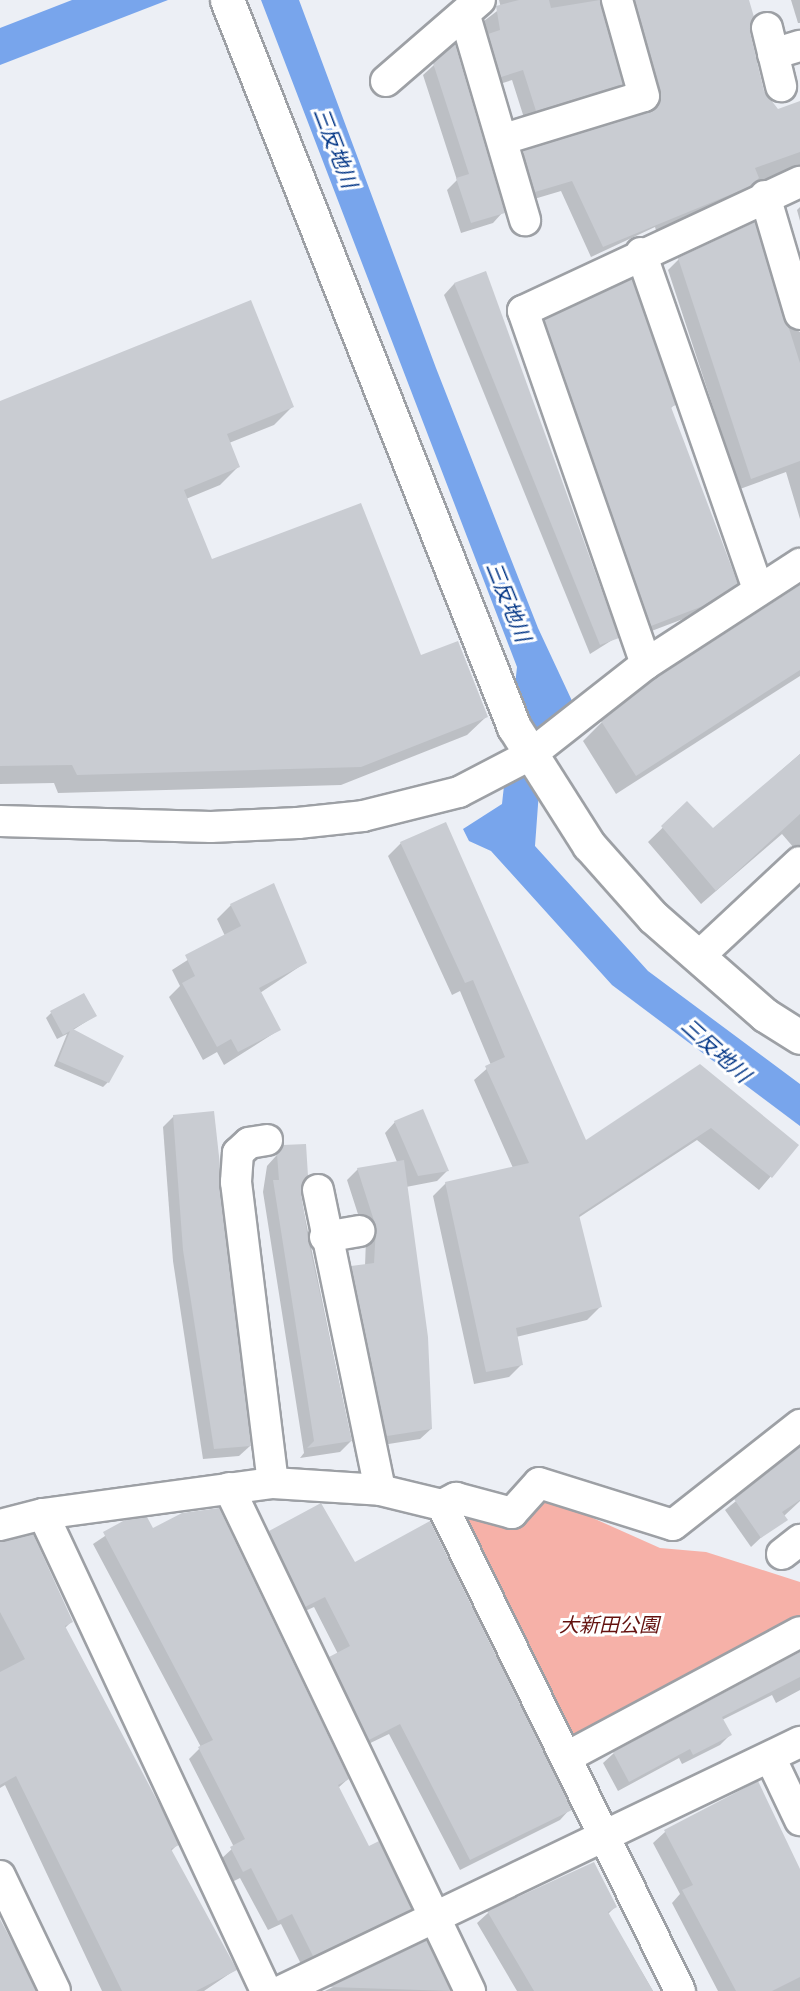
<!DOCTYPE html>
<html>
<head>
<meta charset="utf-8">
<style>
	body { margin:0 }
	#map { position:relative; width:800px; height:1991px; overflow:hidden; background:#eceff5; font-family:"Playfair Display","Noto Sans JP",serif }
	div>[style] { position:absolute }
	.green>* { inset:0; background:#f6b1a8 }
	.water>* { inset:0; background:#78a5ec }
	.shadow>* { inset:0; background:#0003 }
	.building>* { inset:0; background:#c9ccd2 }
	.roads { filter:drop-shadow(2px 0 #9da0a5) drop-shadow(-2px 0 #9da0a5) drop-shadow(0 2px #9da0a5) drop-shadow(0 -2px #9da0a5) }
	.minor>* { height:30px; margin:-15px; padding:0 15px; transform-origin:15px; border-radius:15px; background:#fff }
	.tertiary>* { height:33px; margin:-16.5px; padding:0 16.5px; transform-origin:16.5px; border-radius:16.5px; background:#fff }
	span { translate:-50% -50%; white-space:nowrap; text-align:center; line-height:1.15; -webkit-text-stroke:6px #fff; paint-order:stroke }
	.park-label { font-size:20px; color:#64120f; font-style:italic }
	.water-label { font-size:21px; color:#003485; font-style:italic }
</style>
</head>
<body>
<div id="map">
	<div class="green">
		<i style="clip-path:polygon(539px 1494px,660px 1548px,706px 1552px,800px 1582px,800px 1629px,569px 1743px,462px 1529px,462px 1511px)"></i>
	</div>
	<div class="water">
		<i style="clip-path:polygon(72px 0,168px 0,0 65px,0 28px)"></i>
		<i style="clip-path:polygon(261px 0,299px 0,436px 368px,538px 628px,573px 703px,544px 723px,535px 846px,648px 971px,800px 1084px,800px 1126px,612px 985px,491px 851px,469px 841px,463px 829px,502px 804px,517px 667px)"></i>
	</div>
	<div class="shadow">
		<i style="clip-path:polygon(499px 0,600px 0,621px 84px,610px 95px,525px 121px,512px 80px,490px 87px,478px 46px,488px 36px,484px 21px,501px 8px)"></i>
		<i style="clip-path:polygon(616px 0,748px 0,749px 32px,763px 91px,777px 111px,800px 104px,800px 183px,657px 234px,655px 227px,591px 257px,561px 191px,524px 202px,513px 164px,524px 153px,648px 114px)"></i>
		<i style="clip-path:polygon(791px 0,800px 0,800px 23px,798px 23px)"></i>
		<i style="clip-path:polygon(434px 65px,503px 212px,493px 223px,461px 233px,447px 190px,457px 180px,423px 75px)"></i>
		<i style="clip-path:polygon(800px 207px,800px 221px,797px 210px)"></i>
		<i style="clip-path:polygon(679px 259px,800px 332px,800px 519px,786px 472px,740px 489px,668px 270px)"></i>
		<i style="clip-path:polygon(485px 273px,617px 637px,590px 654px,444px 295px,454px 284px)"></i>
		<i style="clip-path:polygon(545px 321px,674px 405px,670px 409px,736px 584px,691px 616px,641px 635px,535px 332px)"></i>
		<i style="clip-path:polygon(0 403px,292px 407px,274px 425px,229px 443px,238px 467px,220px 485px,186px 499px,211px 560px,420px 657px,486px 717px,467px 735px,341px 785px,58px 793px,54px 783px,0 784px)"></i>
		<i style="clip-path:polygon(800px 586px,800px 676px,616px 794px,583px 741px,602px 722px)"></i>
		<i style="clip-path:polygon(800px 754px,800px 855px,782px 834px,701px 904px,648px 842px,687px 804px,713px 830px)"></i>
		<i style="clip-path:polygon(401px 843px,585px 1143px,700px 1066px,797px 1146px,759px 1190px,697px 1140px,578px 1218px,600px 1307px,587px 1320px,516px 1337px,522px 1364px,509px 1377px,474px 1384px,433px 1196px,446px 1183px,513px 1168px,474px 1080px,491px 1065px,460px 991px,452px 995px,388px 856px)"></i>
		<i style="clip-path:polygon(231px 905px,305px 963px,260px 993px,279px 1030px,224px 1065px,217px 1052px,203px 1060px,169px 997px,180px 986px,172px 970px,225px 936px,217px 919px)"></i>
		<i style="clip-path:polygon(51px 1013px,95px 1016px,73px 1030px,108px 1082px,103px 1087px,54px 1066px,67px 1034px,57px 1039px,46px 1018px)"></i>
		<i style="clip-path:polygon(174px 1116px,250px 1446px,239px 1456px,203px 1459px,173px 1261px,163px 1127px)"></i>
		<i style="clip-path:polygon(395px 1122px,447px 1171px,437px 1181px,406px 1187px,431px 1429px,420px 1439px,376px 1446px,342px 1278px,352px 1268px,365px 1266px,366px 1239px,347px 1180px,358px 1169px,397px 1162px,385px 1133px)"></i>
		<i style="clip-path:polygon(284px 1147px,300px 1193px,351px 1441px,340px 1452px,300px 1458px,304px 1453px,263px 1192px,267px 1166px)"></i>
		<i style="clip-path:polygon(800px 1449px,800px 1501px,751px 1547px,725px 1510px)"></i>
		<i style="clip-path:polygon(126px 1522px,152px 1531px,348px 1779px,338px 1788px,368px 1848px,410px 1909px,399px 1919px,302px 1966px,281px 1924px,268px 1930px,240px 1878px,232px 1882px,221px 1859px,234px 1847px,189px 1759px,201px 1747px,93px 1544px)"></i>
		<i style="clip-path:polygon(270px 1532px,355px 1564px,570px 1809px,560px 1820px,460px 1870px,389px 1734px,358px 1749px,319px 1669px,338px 1654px,314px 1607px,294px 1616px,259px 1543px)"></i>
		<i style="clip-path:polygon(0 1542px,71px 1622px,65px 1628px,177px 1845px,171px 1851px,235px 1970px,204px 1991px,102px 1991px,5px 1785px,0 1788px)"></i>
		<i style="clip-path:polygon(800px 1653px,800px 1690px,776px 1703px,772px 1695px,722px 1720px,730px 1735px,720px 1745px,682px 1764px,679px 1758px,618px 1791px,603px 1763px,614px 1753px)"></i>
		<i style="clip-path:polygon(757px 1783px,800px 1871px,800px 1991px,718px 1991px,672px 1903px,680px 1894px,653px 1843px,665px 1832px)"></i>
		<i style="clip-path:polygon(593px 1864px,615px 1907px,608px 1914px,653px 1991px,517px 1991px,477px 1923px,488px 1913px)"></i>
		<i style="clip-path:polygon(426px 1942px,450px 1991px,325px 1991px,327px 1990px)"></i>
	</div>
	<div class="building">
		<i style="clip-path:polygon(519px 0,549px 0,551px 8px,600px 0,623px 84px,536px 111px,523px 70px,501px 77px,488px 34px,500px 30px,496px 6px)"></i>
		<i style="clip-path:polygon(635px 0,749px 0,754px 17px,750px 32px,764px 91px,778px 109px,800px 101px,800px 152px,755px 168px,759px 178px,749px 187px,603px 247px,572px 181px,535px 192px,523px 151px,657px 107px,661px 91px)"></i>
		<i style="clip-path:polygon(455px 44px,505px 213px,471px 223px,456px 178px,469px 174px,433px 63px)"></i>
		<i style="clip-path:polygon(755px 222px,800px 363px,800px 461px,751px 479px,678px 258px)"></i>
		<i style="clip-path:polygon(486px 271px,619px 638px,600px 645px,454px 283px)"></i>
		<i style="clip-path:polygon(632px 279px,676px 405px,671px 407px,738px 584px,703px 606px,651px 626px,544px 320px)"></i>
		<i style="clip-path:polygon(251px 300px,294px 407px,227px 434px,240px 467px,184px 490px,212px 559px,361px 503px,421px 655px,458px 641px,488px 717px,361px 767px,77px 775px,72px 765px,0 766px,0 401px)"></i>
		<i style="clip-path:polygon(800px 585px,800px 670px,636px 776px,601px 721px,656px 678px)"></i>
		<i style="clip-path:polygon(800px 754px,800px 814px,716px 891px,661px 826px,687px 801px,713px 828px)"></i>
		<i style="clip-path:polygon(446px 822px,586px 1140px,700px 1064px,799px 1145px,772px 1178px,711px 1128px,579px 1215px,602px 1307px,516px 1328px,523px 1365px,486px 1372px,445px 1182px,529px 1163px,485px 1066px,505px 1057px,473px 980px,465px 983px,400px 842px)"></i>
		<i style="clip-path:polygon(274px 883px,307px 963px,259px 988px,281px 1030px,238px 1052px,231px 1039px,217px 1047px,182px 983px,195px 976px,185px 955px,241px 926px,230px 904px)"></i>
		<i style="clip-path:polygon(84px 993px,97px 1016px,73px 1029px,124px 1056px,109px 1083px,58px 1061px,70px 1031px,63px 1035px,50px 1011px)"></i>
		<i style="clip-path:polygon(423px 1109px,449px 1171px,418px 1176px,394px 1121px)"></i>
		<i style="clip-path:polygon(214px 1111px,251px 1446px,214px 1449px,183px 1250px,173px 1115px)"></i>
		<i style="clip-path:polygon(306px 1144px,308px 1176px,301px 1193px,308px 1239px,352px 1441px,307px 1448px,314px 1441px,273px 1180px,279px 1180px,277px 1154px,283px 1145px)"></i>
		<i style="clip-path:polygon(404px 1160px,428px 1337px,432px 1429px,387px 1436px,351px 1266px,374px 1263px,376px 1227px,357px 1168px)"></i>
		<i style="clip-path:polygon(800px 1447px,800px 1500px,782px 1512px,788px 1520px,761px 1538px,734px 1499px)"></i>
		<i style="clip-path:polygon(321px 1503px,355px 1562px,430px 1521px,572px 1810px,470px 1860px,400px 1724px,369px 1740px,329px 1657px,350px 1646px,325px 1597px,305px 1607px,269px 1531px)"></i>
		<i style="clip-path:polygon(219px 1508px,349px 1779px,338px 1785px,369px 1846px,379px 1841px,412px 1909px,313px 1956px,292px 1914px,278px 1921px,251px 1868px,243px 1872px,230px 1847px,245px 1839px,198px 1747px,213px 1740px,103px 1532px,125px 1520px,147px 1517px,153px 1528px,182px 1513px)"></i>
		<i style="clip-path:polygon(33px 1534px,73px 1622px,65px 1626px,167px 1819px,179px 1845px,171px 1849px,237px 1970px,196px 1991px,122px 1991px,16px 1776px,0 1785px,0 1672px,25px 1659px,0 1612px,0 1542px)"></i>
		<i style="clip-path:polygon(800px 1652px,800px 1677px,722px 1717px,732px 1735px,693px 1755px,690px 1749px,629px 1782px,613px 1752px)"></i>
		<i style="clip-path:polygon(758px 1781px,800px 1869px,800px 1977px,772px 1991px,736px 1991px,682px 1890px,693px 1885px,664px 1830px)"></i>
		<i style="clip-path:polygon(594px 1862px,617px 1907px,608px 1912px,653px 1991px,534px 1991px,487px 1911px)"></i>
		<i style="clip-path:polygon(0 1919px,18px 1953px,36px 1991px,0 1991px)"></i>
		<i style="clip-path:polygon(427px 1940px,451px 1991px,329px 1987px)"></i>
	</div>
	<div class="roads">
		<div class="minor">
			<i style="left:465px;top:16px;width:213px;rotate:73.6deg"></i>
			<i style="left:767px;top:28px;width:60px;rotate:76.4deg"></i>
			<i style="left:773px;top:54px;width:28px;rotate:-17deg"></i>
			<i style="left:386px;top:81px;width:124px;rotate:-40.8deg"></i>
			<i style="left:504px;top:139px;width:146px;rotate:-17.1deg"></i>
			<i style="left:644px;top:96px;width:100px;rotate:-105.7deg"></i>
			<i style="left:765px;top:196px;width:123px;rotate:73.5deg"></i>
			<i style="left:641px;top:253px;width:354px;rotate:70.8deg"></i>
			<i style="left:646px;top:664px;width:374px;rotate:-109.2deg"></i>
			<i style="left:523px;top:311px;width:306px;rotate:-25deg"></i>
			<i style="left:0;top:821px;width:211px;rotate:1.6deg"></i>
			<i style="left:211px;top:827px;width:87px;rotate:-2.6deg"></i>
			<i style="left:298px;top:823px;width:65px;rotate:-6.1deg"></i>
			<i style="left:363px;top:816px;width:99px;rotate:-14deg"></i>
			<i style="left:459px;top:792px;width:80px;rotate:-27.5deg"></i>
			<i style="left:530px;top:755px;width:147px;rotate:-38.1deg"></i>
			<i style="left:646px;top:664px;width:184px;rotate:-33deg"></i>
			<i style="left:698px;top:957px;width:139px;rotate:-43deg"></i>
			<i style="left:267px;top:1140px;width:18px;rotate:171deg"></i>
			<i style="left:249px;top:1143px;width:15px;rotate:138deg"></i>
			<i style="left:238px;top:1153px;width:29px;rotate:94deg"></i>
			<i style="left:236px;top:1182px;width:303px;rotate:83deg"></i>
			<i style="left:318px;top:1190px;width:306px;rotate:78.3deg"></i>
			<i style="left:325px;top:1237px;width:35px;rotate:-10deg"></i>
			<i style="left:229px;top:1488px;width:558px;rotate:64.4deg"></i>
			<i style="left:442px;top:1505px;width:16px;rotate:-27deg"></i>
			<i style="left:456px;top:1498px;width:58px;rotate:15deg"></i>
			<i style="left:512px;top:1513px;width:40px;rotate:-48deg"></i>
			<i style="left:539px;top:1483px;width:140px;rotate:17.4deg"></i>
			<i style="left:673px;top:1525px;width:162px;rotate:-38.2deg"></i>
			<i style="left:43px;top:1514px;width:527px;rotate:64.94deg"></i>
			<i style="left:0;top:1525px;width:44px;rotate:-14.3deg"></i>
			<i style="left:43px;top:1514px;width:232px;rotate:-7.7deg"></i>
			<i style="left:273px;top:1483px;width:107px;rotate:3.7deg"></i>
			<i style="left:380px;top:1490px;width:64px;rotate:13.6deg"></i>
			<i style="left:442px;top:1505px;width:541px;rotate:63.91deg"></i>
			<i style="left:782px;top:1554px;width:23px;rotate:-38deg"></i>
			<i style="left:567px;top:1757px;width:264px;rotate:-28.2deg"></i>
			<i style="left:770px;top:1757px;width:70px;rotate:64.5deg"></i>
			<i style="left:0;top:1876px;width:127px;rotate:64.4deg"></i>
			<i style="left:281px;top:1991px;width:576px;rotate:-25.63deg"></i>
		</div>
		<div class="tertiary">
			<i style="left:227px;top:0;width:782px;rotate:68.46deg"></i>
			<i style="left:514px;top:727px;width:140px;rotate:57.6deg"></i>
			<i style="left:589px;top:845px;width:96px;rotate:48.4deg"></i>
			<i style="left:653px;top:917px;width:149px;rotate:41.2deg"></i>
			<i style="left:765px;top:1015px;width:41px;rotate:32.2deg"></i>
		</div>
	</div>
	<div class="park-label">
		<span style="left:609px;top:1623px">大新田公園</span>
	</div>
	<div class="water-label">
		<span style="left:337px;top:147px;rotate:69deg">三反地川</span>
		<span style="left:510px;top:601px;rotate:68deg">三反地川</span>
		<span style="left:717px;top:1049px;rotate:42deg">三反地川</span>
	</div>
</div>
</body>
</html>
